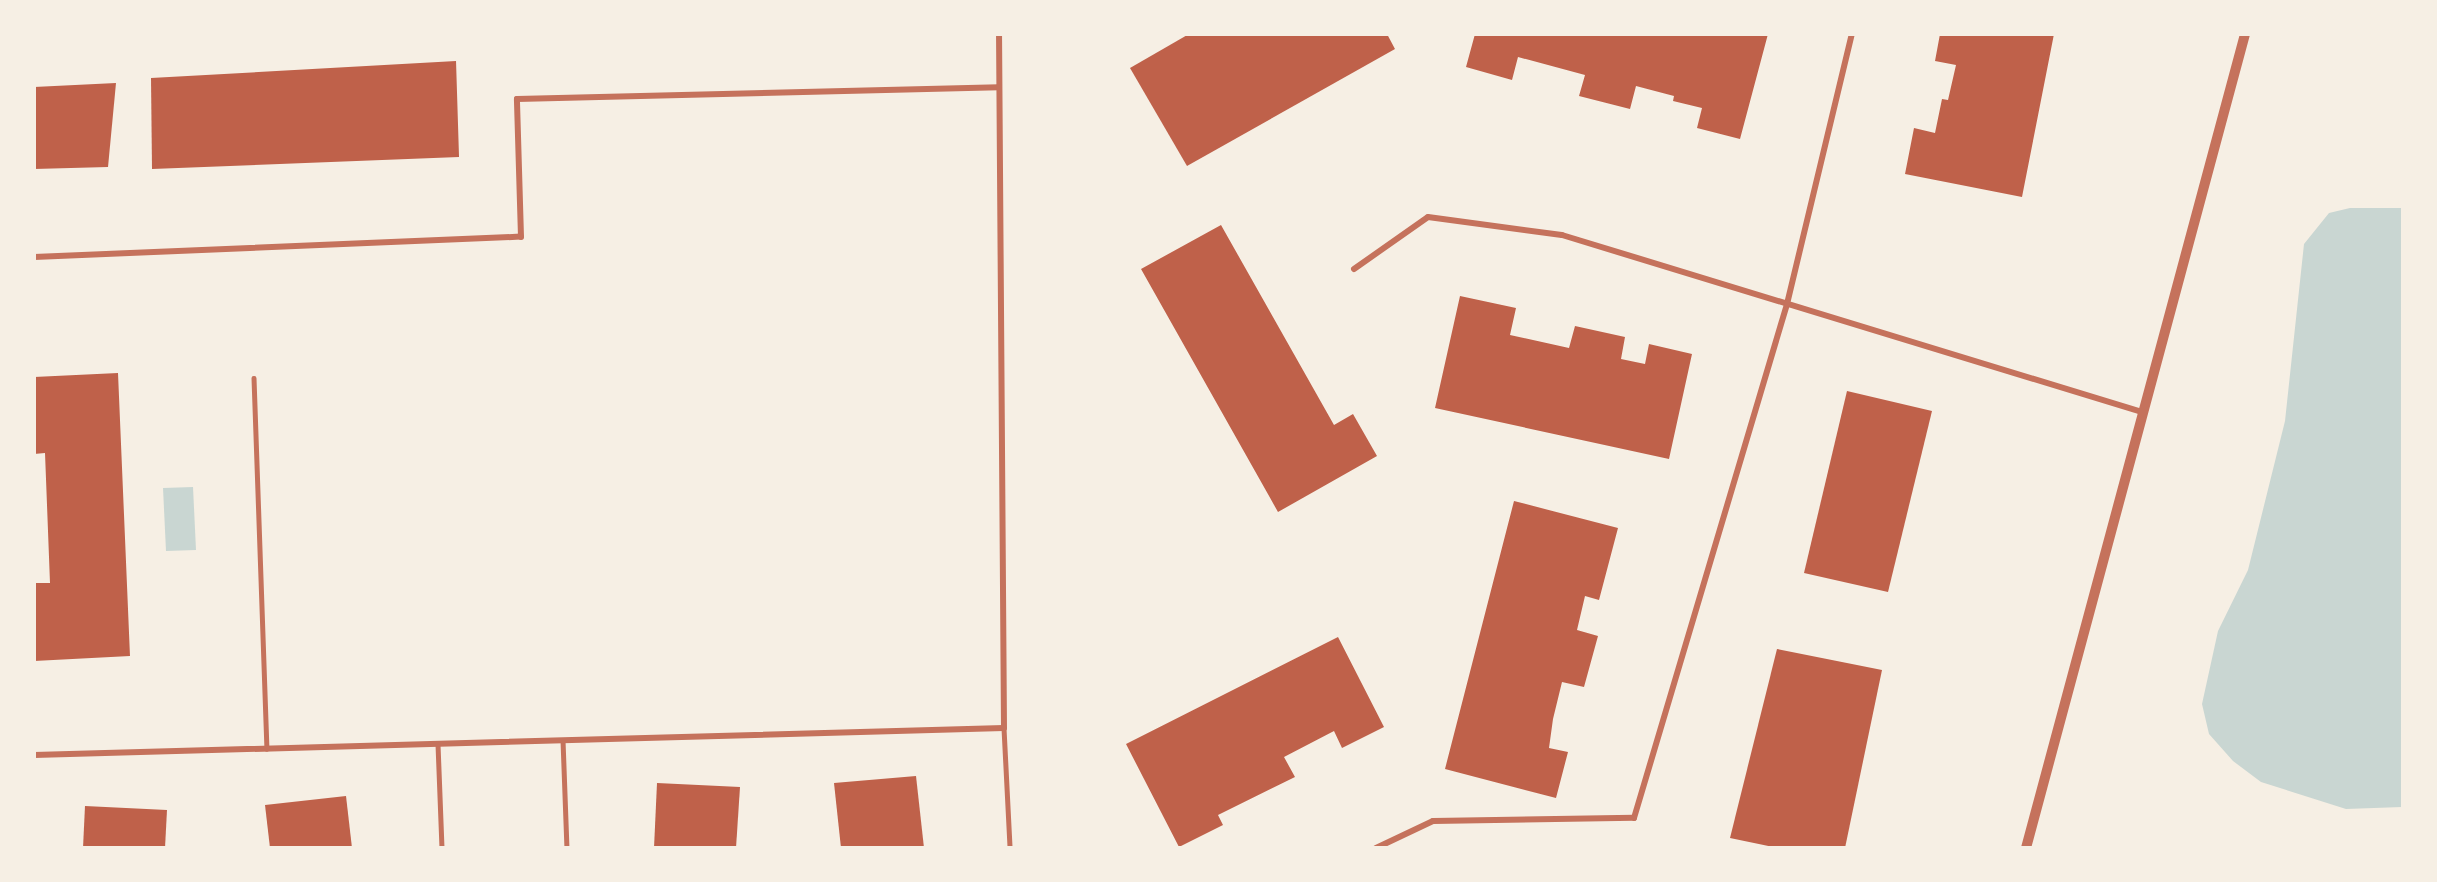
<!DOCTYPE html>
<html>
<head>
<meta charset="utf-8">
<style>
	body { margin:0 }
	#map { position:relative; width:2437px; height:882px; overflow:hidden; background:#f6efe4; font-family:"Sofia Sans Condensed",sans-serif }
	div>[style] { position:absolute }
	.water>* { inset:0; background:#c9d6d2 }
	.building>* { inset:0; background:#bf614a }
	.service>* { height:4.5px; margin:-2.25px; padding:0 2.25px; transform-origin:2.25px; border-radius:2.25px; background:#c5725c }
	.minor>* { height:6px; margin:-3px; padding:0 3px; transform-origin:3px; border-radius:3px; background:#c5725c }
	.tertiary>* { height:10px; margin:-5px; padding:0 5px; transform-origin:5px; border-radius:5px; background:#c5725c }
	span { translate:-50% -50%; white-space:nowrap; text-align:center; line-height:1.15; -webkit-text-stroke:6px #f6efe4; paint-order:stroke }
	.frame { position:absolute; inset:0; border:36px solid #f6efe4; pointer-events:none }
</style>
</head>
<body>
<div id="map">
	<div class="water">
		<i style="clip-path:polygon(2350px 208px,2402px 208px,2402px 807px,2346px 809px,2261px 782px,2233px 761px,2209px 734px,2202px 704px,2218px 631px,2248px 570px,2285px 421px,2304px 244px,2329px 213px)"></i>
		<i style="clip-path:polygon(193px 487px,196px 550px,166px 551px,163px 488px)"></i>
	</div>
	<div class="building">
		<i style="clip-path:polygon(1189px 34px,1387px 34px,1395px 49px,1187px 166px,1130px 68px)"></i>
		<i style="clip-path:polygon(1475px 34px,1768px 34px,1740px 139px,1697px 128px,1702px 108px,1673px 101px,1674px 96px,1636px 86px,1630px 109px,1579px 96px,1585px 75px,1518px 57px,1512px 80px,1466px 67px)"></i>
		<i style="clip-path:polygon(1940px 34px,2054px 34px,2022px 197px,1905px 174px,1914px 128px,1935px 133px,1942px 99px,1948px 100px,1956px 65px,1935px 61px)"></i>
		<i style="clip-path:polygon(456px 61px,459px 157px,152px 169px,151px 78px)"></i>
		<i style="clip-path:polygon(116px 83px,108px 167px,34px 169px,34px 87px)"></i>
		<i style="clip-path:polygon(1221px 225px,1334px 425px,1353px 414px,1377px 456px,1278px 512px,1141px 269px)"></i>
		<i style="clip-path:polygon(1460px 296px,1516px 308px,1510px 335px,1569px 348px,1575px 326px,1625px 337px,1621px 359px,1645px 364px,1649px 344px,1692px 354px,1669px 459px,1435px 408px)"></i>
		<i style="clip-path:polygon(118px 373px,130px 656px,34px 661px,34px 583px,50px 583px,45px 453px,34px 454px,34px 377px)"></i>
		<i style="clip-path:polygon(1847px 391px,1932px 411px,1888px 592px,1804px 573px)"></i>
		<i style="clip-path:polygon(1514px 501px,1618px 528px,1599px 600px,1585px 596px,1577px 630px,1598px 636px,1584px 687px,1562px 682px,1553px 719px,1549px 748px,1568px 752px,1556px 798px,1445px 769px)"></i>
		<i style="clip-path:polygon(1338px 637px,1384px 727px,1342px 748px,1334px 731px,1284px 757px,1295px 777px,1218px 815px,1223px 825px,1179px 847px,1126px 744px)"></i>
		<i style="clip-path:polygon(1777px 649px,1882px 670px,1845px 848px,1778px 848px,1730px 838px)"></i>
		<i style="clip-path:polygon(916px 776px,924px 848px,841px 848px,834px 783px)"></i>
		<i style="clip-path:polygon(657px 783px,740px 787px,736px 848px,654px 848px)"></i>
		<i style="clip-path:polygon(346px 796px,352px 848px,270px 848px,265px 805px)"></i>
		<i style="clip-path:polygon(85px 806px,167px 810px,165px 848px,83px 848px)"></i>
	</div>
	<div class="service">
		<i style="left:254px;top:378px;width:371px;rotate:88deg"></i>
		<i style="left:1004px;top:728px;width:120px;rotate:87.1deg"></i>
		<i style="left:563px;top:740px;width:108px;rotate:87.9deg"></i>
		<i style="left:438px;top:744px;width:104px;rotate:87.8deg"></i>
	</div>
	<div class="minor">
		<i style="left:34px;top:257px;width:487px;rotate:-2.4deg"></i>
		<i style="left:521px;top:237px;width:138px;rotate:-91.7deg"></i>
		<i style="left:517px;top:99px;width:482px;rotate:-1.4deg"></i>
		<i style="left:1354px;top:269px;width:90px;rotate:-35.1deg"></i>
		<i style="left:1428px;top:217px;width:135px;rotate:7.7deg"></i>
		<i style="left:1562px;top:235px;width:606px;rotate:16.97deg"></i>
		<i style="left:34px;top:755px;width:970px;rotate:-1.59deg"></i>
		<i style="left:1004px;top:728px;width:694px;rotate:-90.41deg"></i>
		<i style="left:1376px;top:848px;width:63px;rotate:-25.3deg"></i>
		<i style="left:1433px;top:821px;width:201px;rotate:-0.9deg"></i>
		<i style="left:1634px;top:818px;width:536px;rotate:-73.42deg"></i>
		<i style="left:1787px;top:304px;width:278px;rotate:-76.5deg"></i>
	</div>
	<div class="tertiary">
		<i style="left:2026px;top:848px;width:843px;rotate:-74.94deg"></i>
	</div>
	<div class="frame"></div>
</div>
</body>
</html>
